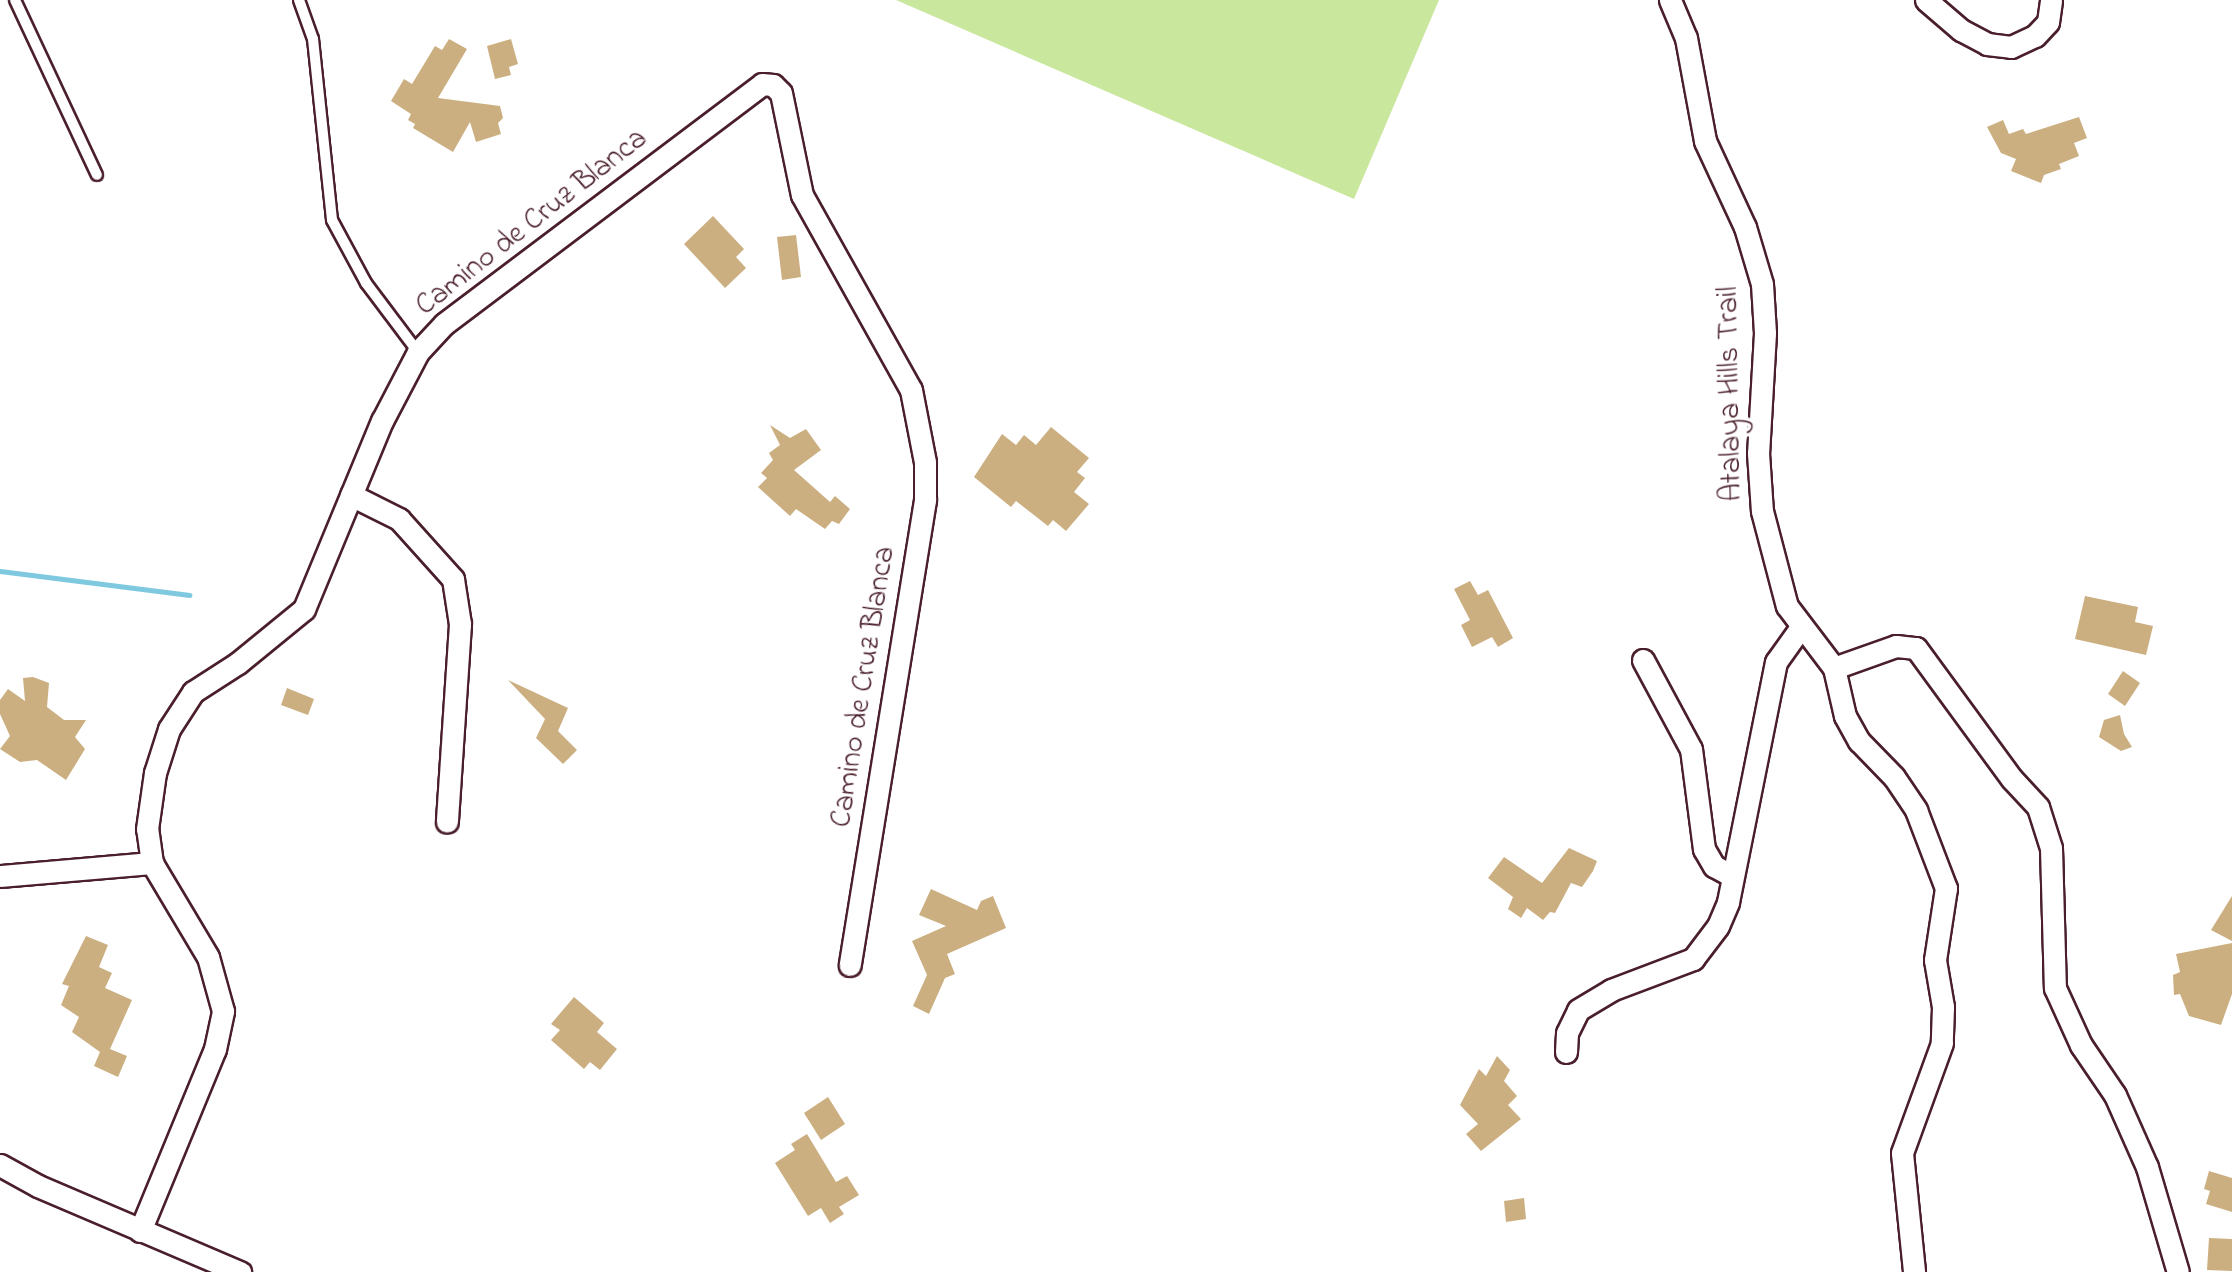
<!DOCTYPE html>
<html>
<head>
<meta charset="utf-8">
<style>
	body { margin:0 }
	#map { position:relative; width:2232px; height:1272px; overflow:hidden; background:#fff; font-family:"Indie Flower",sans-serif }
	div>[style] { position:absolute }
	.green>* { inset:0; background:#cae79e }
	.stream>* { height:5px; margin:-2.5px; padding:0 2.5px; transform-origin:2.5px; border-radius:2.5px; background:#7ec9df }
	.building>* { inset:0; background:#ccaf81 }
	.roads { filter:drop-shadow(2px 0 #4a1f2b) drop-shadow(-2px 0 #4a1f2b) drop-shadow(0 2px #4a1f2b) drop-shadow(0 -2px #4a1f2b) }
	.service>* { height:10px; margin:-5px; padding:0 5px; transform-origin:5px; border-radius:5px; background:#fff }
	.minor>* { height:21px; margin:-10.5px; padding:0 10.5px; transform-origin:10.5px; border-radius:10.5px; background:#fff }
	span { translate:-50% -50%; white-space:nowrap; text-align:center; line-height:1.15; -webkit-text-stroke:7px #fff; paint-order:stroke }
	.street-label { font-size:30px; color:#4a1f2b }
</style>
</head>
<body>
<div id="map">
	<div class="green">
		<i style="clip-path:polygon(896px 0,1439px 0,1354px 199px)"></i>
	</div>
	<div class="stream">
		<i style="left:0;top:571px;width:191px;rotate:7.2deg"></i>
	</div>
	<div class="building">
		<i style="clip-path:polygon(449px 39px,467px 49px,438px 98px,500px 106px,503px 118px,498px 123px,501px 134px,476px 142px,470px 122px,453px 152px,413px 128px,415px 124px,408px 120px,411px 114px,391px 101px,404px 79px,412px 84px,435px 46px,442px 50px)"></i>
		<i style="clip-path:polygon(511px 39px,518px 64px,509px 67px,511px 75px,495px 79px,487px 46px)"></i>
		<i style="clip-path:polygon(2079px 117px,2087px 138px,2074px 143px,2079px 156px,2059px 164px,2061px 169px,2044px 175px,2041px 183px,2011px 171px,2016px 159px,2001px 153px,1987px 127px,2003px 120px,2009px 134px,2023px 129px,2026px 134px)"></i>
		<i style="clip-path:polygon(713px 216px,744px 249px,736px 257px,746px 268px,725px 288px,684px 244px)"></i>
		<i style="clip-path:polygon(796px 235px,801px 277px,782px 280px,777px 237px)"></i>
		<i style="clip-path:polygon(770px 425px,790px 438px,806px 429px,821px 450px,794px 470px,830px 502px,835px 496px,850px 509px,839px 524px,832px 521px,825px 529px,796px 509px,790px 516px,758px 487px,767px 478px,761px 473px,773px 460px,769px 453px,780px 445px)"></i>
		<i style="clip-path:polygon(1051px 427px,1089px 458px,1077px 472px,1085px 478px,1074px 492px,1089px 504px,1066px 531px,1053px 520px,1048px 526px,1016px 501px,1011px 507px,974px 477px,1002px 434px,1016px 445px,1024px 435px,1036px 445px)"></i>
		<i style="clip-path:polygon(1470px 581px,1478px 595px,1488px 590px,1513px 638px,1498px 647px,1492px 637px,1472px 647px,1461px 625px,1470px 620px,1454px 589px)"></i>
		<i style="clip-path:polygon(2085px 596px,2138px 607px,2135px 622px,2153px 626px,2146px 655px,2075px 639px)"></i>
		<i style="clip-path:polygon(2123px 671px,2140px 683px,2125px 706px,2108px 694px)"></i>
		<i style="clip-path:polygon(33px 677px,49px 683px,47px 707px,64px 720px,86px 720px,75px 737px,85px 749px,66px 780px,37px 760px,20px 762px,0 749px,10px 736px,0 714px,0 700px,8px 689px,25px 701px,23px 678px)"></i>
		<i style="clip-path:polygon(508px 680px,568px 708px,558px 731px,577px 750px,563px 764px,536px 738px,545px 719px)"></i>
		<i style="clip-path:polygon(287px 688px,314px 699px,308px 715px,281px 705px)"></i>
		<i style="clip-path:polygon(2120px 715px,2124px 734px,2132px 747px,2121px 751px,2099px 737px,2104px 720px)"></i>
		<i style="clip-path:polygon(1569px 848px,1597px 861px,1593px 871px,1582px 887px,1571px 883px,1555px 913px,1550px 912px,1543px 920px,1527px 908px,1521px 918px,1508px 909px,1513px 897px,1488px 878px,1504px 857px,1542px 883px)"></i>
		<i style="clip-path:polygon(931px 889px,977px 910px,981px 901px,993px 896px,1006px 928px,947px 954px,955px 974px,945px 978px,929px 1014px,913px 1006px,927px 975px,912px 941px,946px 926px,919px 915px)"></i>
		<i style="clip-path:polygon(2232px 896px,2232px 941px,2211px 930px)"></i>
		<i style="clip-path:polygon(86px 936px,108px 945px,99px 967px,112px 973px,105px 988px,132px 1000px,110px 1049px,127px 1056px,118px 1077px,94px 1066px,100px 1052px,72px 1032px,79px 1017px,61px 1005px,69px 986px,62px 984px)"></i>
		<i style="clip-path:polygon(2232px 943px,2232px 994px,2221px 1025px,2189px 1016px,2180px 994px,2174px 995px,2173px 975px,2180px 972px,2176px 954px)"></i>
		<i style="clip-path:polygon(574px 997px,604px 1023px,597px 1032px,617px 1049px,600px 1070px,590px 1062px,584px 1069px,551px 1040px,560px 1030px,551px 1024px)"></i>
		<i style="clip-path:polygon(1497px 1056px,1510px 1070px,1504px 1081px,1517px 1096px,1508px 1105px,1521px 1119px,1481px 1151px,1466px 1134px,1478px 1124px,1460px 1105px,1479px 1069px,1486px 1076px)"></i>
		<i style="clip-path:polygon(828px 1097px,845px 1124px,821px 1140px,804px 1113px)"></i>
		<i style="clip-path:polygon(807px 1134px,836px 1182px,847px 1176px,859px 1195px,839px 1207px,844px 1214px,830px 1223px,821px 1208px,808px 1216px,775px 1163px,795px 1150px,791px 1144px)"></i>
		<i style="clip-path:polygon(2209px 1171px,2232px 1178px,2232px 1212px,2206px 1204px,2210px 1191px,2204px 1189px)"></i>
		<i style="clip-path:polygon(1524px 1198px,1526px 1219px,1506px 1222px,1504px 1201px)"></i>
		<i style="clip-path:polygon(2209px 1238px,2232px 1239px,2232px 1271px,2207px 1270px)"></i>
	</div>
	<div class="roads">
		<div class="service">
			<i style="left:15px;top:0;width:193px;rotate:64.9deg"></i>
			<i style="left:299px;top:0;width:41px;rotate:70.3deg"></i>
			<i style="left:313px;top:39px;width:182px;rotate:84deg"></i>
			<i style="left:332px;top:220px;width:72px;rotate:61.6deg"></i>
			<i style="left:366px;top:283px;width:86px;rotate:53deg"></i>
		</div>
		<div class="minor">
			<i style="left:1670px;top:0;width:41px;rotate:67.2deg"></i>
			<i style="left:1686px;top:38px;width:105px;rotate:79.5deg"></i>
			<i style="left:1705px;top:141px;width:95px;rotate:65.1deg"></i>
			<i style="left:1745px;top:227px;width:59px;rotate:73.4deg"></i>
			<i style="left:1762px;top:284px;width:49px;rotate:86.5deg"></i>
			<i style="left:1765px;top:333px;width:120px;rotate:93.3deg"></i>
			<i style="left:1758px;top:453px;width:58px;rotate:86.1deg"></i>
			<i style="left:1762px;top:511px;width:98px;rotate:75.3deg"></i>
			<i style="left:1787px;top:606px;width:78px;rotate:52.8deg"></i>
			<i style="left:1834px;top:668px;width:49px;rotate:77.1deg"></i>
			<i style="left:1845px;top:716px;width:29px;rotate:61deg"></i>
			<i style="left:1859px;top:741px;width:50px;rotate:45.8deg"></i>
			<i style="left:1894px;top:777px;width:40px;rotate:56deg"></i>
			<i style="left:1916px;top:810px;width:84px;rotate:69deg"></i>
			<i style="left:1946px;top:888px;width:73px;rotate:98.7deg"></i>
			<i style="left:1935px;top:960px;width:48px;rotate:80.3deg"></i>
			<i style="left:1943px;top:1007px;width:36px;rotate:92deg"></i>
			<i style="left:1942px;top:1043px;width:117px;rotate:110deg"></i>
			<i style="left:1902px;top:1153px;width:120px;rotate:84.2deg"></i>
			<i style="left:1926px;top:0;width:46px;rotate:40.6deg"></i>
			<i style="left:1961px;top:30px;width:30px;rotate:28deg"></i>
			<i style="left:1987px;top:44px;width:24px;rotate:7deg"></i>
			<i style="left:2011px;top:47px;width:26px;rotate:-25deg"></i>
			<i style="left:2035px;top:36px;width:19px;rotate:-47deg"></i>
			<i style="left:2048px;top:22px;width:22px;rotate:-82deg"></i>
			<i style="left:351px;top:495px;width:54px;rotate:26.6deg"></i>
			<i style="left:399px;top:519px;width:81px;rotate:48deg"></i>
			<i style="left:453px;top:579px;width:46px;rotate:81.2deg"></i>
			<i style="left:460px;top:624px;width:198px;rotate:93.8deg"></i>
			<i style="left:1643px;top:660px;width:101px;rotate:61.7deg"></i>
			<i style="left:1691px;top:749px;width:101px;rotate:82.6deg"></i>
			<i style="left:1704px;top:849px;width:20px;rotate:60deg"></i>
			<i style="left:1714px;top:866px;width:21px;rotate:29deg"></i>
			<i style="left:1834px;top:668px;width:66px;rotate:-19.5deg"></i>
			<i style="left:1896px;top:646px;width:20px;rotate:6deg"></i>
			<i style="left:1916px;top:648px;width:162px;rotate:53.8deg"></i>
			<i style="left:2012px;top:779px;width:38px;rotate:47deg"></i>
			<i style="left:2038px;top:807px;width:43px;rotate:72.4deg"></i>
			<i style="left:2051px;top:848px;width:140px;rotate:88.4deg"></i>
			<i style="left:2055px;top:988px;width:63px;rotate:65.5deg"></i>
			<i style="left:2081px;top:1045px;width:60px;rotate:55.8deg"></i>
			<i style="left:2115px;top:1095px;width:79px;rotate:66deg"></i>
			<i style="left:2147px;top:1167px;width:109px;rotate:73.6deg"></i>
			<i style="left:0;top:876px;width:153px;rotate:-4.9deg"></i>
			<i style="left:1566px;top:1052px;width:19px;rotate:-87deg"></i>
			<i style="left:1567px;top:1033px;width:25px;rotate:-64deg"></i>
			<i style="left:1578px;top:1010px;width:39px;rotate:-31deg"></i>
			<i style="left:1611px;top:990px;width:88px;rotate:-20.7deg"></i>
			<i style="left:1693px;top:959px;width:41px;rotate:-52.9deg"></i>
			<i style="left:1718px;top:926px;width:26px;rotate:-67deg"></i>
			<i style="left:1728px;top:902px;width:245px;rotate:-78.7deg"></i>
			<i style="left:1776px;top:662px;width:43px;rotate:-54.5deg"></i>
			<i style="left:0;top:1165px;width:43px;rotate:28.9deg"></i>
			<i style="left:38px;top:1186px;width:220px;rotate:23.1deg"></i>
			<i style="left:140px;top:1231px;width:197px;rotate:-67.6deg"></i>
			<i style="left:215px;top:1049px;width:39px;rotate:-78deg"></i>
			<i style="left:223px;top:1011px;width:56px;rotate:-105.5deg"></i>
			<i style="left:208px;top:957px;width:109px;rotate:-120.8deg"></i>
			<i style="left:152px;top:863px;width:34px;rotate:-98deg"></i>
			<i style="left:147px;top:829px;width:57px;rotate:-81.9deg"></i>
			<i style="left:155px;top:773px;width:46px;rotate:-72.3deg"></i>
			<i style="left:169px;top:729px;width:44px;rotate:-57deg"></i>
			<i style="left:193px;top:692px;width:54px;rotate:-32.8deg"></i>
			<i style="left:238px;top:663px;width:85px;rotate:-39.3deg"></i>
			<i style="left:304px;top:609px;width:204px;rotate:-67.5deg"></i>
			<i style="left:382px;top:421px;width:78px;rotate:-62.4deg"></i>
			<i style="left:418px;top:352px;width:38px;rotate:-47deg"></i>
			<i style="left:444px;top:324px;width:398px;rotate:-37deg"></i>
			<i style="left:762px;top:84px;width:11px;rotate:5deg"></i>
			<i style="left:773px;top:85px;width:11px;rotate:45deg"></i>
			<i style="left:781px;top:93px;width:104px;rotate:78.4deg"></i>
			<i style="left:802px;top:195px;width:223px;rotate:60.8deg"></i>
			<i style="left:911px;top:390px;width:73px;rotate:79deg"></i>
			<i style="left:925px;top:462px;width:38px;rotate:90deg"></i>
			<i style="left:925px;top:500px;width:471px;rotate:99.2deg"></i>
		</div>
	</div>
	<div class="street-label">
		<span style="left:532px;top:223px;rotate:-38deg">Camino de Cruz Blanca</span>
		<span style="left:1731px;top:394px;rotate:-91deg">Atalaya Hills Trail</span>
		<span style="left:864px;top:687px;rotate:-81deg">Camino de Cruz Blanca</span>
	</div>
</div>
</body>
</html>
